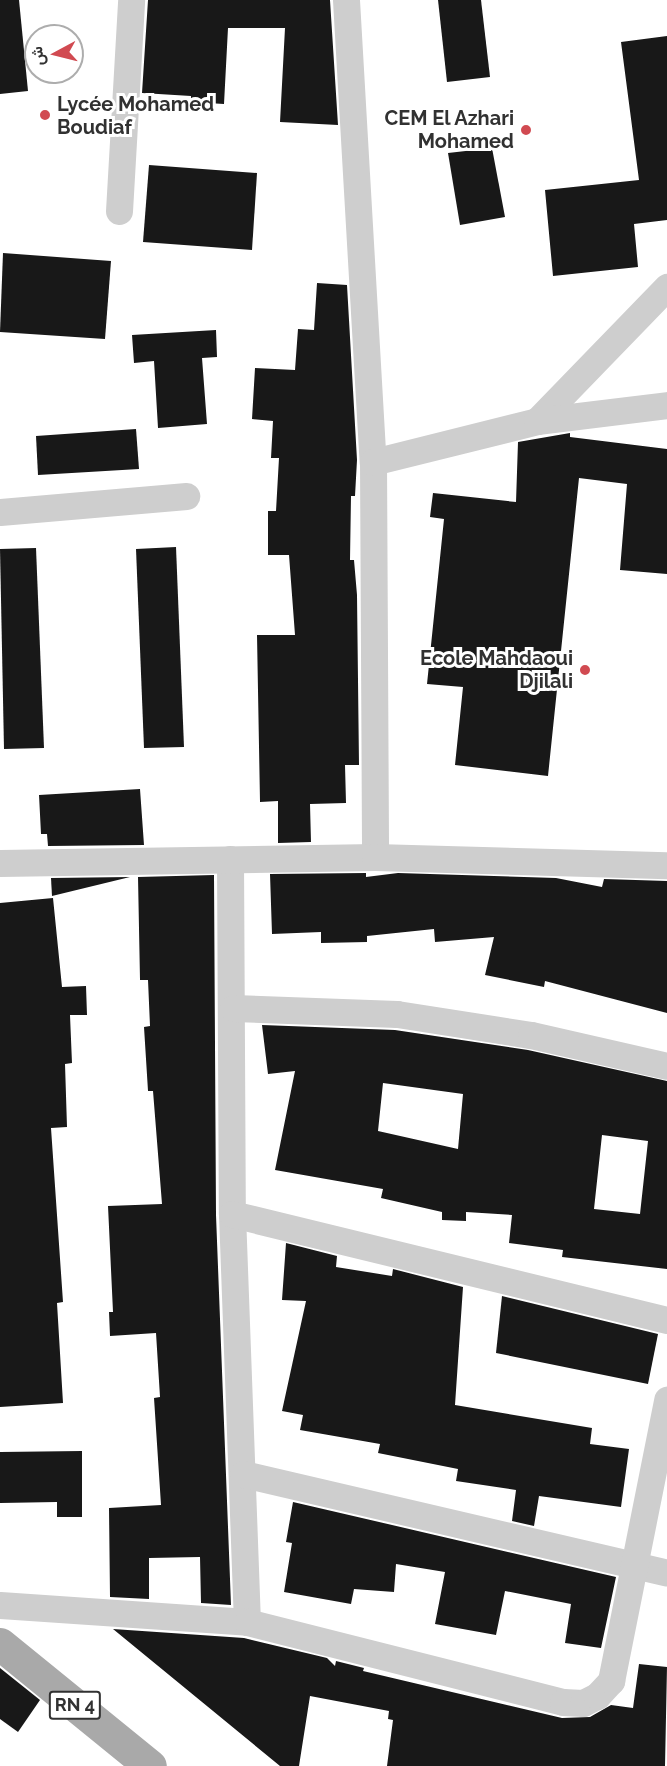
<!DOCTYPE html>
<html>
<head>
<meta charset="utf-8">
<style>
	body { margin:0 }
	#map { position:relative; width:667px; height:1766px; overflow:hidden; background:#fff; font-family:Raleway,Vazirmatn,sans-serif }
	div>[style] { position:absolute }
	.building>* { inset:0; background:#181818 }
	.minor>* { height:27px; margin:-13.5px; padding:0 13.5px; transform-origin:13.5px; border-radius:13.5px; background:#cecece }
	.primary>* { height:33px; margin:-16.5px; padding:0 16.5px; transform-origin:16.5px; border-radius:16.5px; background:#a9a9a9 }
	.dots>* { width:16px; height:16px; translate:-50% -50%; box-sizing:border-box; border:3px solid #fff; border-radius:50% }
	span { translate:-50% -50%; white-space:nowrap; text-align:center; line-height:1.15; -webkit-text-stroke:6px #fff; paint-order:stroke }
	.shield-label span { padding:2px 4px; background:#fff; border:2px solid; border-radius:4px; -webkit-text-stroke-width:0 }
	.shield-label { font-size:18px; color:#313131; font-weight:700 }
	.poi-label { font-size:20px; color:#313131; font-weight:700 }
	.left { translate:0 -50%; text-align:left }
	.right { translate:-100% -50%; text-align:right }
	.north { position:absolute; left:24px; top:24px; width:60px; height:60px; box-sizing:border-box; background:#fff; border:2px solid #adadad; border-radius:50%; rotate:263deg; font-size:16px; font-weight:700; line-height:24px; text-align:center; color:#313131 }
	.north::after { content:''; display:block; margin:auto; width:21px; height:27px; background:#d14a51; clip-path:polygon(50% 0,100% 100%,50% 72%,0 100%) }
</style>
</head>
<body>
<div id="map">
	<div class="building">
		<i style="clip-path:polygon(0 0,19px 0,28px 91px,0 94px)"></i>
		<i style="clip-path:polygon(148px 0,330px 0,338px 125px,280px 122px,285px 28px,228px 28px,224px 104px,191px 102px,191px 96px,142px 93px)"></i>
		<i style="clip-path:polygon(438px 0,481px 0,490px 77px,447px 82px)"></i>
		<i style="clip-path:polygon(667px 36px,667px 220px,634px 224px,638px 267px,553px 276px,545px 190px,639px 180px,621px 42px)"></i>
		<i style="clip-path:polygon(492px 148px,505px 217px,460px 225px,448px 153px)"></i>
		<i style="clip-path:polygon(149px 165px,257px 173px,252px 250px,143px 242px)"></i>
		<i style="clip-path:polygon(3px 253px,111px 261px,105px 339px,0 332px)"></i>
		<i style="clip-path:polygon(317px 283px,347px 285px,357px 460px,355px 496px,351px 496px,350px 560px,354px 560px,357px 595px,359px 765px,345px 765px,346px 803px,310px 804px,311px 842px,278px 843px,278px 801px,260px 802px,257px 635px,295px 635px,289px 555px,268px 555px,268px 511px,276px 511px,279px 458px,271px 458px,273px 421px,252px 419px,255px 368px,295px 370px,298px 329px,314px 330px)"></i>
		<i style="clip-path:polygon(216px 330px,217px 357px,202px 358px,207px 424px,158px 428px,154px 361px,134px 363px,132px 335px)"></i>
		<i style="clip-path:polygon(136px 429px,139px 469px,38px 475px,36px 436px)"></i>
		<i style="clip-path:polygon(570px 433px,570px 437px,667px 449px,667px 574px,620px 570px,627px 484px,579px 478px,548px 776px,455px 765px,463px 687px,427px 684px,444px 519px,430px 517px,433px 493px,516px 502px,518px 442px)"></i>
		<i style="clip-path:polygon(176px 547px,184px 747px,144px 748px,136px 549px)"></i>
		<i style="clip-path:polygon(36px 548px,44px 748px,4px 749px,0 549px)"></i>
		<i style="clip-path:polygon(140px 789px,144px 845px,48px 846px,47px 834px,41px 834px,39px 795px)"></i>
		<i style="clip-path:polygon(366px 873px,366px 877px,398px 873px,556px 878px,602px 887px,604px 879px,667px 881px,667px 1013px,545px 981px,544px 987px,485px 975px,494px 937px,435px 942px,434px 929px,367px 936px,367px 942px,321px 943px,321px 932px,272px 934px,270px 874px)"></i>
		<i style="clip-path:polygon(214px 875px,216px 1215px,231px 1605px,201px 1603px,200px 1557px,149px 1558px,149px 1599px,110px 1597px,109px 1508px,161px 1505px,154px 1398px,160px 1397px,156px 1333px,110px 1336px,109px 1312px,113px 1312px,108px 1206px,162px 1204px,153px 1091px,148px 1091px,144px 1027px,150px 1026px,148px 980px,140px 980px,138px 877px)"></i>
		<i style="clip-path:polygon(130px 877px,52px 896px,51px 878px)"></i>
		<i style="clip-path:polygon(53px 898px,62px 987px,86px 986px,87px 1015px,70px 1015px,72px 1063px,65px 1064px,67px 1127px,51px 1128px,63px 1302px,57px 1303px,63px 1403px,0 1407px,0 903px)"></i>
		<i style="clip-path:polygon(evenodd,262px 1025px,395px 1030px,528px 1050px,667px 1081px,667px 1269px,562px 1257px,563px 1250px,509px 1243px,512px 1215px,466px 1212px,466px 1221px,442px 1220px,442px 1212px,381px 1198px,383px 1189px,275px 1170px,295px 1071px,268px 1074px,262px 1025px,383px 1083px,463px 1094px,458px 1149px,378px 1131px,383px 1083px,262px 1025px,602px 1135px,648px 1141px,640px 1214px,594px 1209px,602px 1135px)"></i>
		<i style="clip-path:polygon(286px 1243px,337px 1256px,336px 1267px,392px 1276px,393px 1269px,463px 1287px,455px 1405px,592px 1428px,590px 1444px,629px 1449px,621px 1507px,539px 1496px,534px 1526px,512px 1521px,516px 1490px,456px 1481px,458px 1469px,378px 1453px,380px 1444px,300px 1430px,303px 1415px,282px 1411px,306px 1301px,282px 1300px)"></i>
		<i style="clip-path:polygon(502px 1296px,658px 1334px,648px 1384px,496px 1353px)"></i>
		<i style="clip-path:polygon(82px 1451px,82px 1517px,57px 1517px,57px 1502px,0 1503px,0 1452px)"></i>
		<i style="clip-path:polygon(293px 1502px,616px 1577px,601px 1648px,565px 1643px,571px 1604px,505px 1591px,496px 1635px,435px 1624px,445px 1572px,396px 1564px,394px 1592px,354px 1589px,351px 1604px,284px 1592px,292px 1543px,286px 1542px)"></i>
		<i style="clip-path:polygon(113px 1629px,244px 1638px,327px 1658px,335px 1666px,336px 1661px,364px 1668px,363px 1671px,562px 1718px,590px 1717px,611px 1705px,633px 1708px,639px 1664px,667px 1667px,665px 1766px,387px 1766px,393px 1720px,388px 1719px,389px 1711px,310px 1696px,299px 1766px,280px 1766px)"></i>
		<i style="clip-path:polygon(0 1668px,40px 1700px,18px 1732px,0 1719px)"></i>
	</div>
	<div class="minor">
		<i style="left:346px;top:0;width:463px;rotate:86.7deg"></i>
		<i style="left:373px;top:462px;width:395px;rotate:89.7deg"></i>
		<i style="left:119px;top:211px;width:211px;rotate:-86.7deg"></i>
		<i style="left:537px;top:421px;width:187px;rotate:-45.9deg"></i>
		<i style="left:373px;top:462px;width:169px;rotate:-14deg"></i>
		<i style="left:537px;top:421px;width:131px;rotate:-7deg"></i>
		<i style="left:0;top:512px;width:187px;rotate:-4.9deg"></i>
		<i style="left:230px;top:859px;width:355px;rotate:89.7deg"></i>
		<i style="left:232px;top:1214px;width:408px;rotate:87.9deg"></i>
		<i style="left:0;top:863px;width:375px;rotate:-0.9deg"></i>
		<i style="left:375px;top:857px;width:292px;rotate:1.6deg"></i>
		<i style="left:233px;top:1008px;width:164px;rotate:2.1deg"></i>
		<i style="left:397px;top:1014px;width:136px;rotate:8.9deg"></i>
		<i style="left:531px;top:1035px;width:139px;rotate:12.8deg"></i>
		<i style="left:232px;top:1214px;width:448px;rotate:13.7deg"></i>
		<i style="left:243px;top:1474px;width:435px;rotate:13.1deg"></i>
		<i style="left:0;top:1605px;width:248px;rotate:3.9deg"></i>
		<i style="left:247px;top:1622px;width:326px;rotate:14.2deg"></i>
		<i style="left:563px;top:1702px;width:20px;rotate:3deg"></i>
		<i style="left:583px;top:1703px;width:16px;rotate:-27deg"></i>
		<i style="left:597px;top:1696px;width:21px;rotate:-47deg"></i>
		<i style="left:611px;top:1681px;width:287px;rotate:-78.7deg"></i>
	</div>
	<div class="primary">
		<i style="left:0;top:1644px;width:193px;rotate:39.1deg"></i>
	</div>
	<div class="dots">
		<i style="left:45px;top:115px;background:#d14a51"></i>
		<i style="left:526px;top:130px;background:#d14a51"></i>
		<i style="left:585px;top:670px;background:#d14a51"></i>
	</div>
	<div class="shield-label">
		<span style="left:75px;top:1705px">RN 4</span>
	</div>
	<div class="poi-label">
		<span class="left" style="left:57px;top:116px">Lycée Mohamed<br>Boudiaf</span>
		<span class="right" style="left:514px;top:130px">CEM El Azhari<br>Mohamed</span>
		<span class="right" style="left:573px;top:670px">Ecole Mahdaoui<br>Djilali</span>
	</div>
	<div class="north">ش</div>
</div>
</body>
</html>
